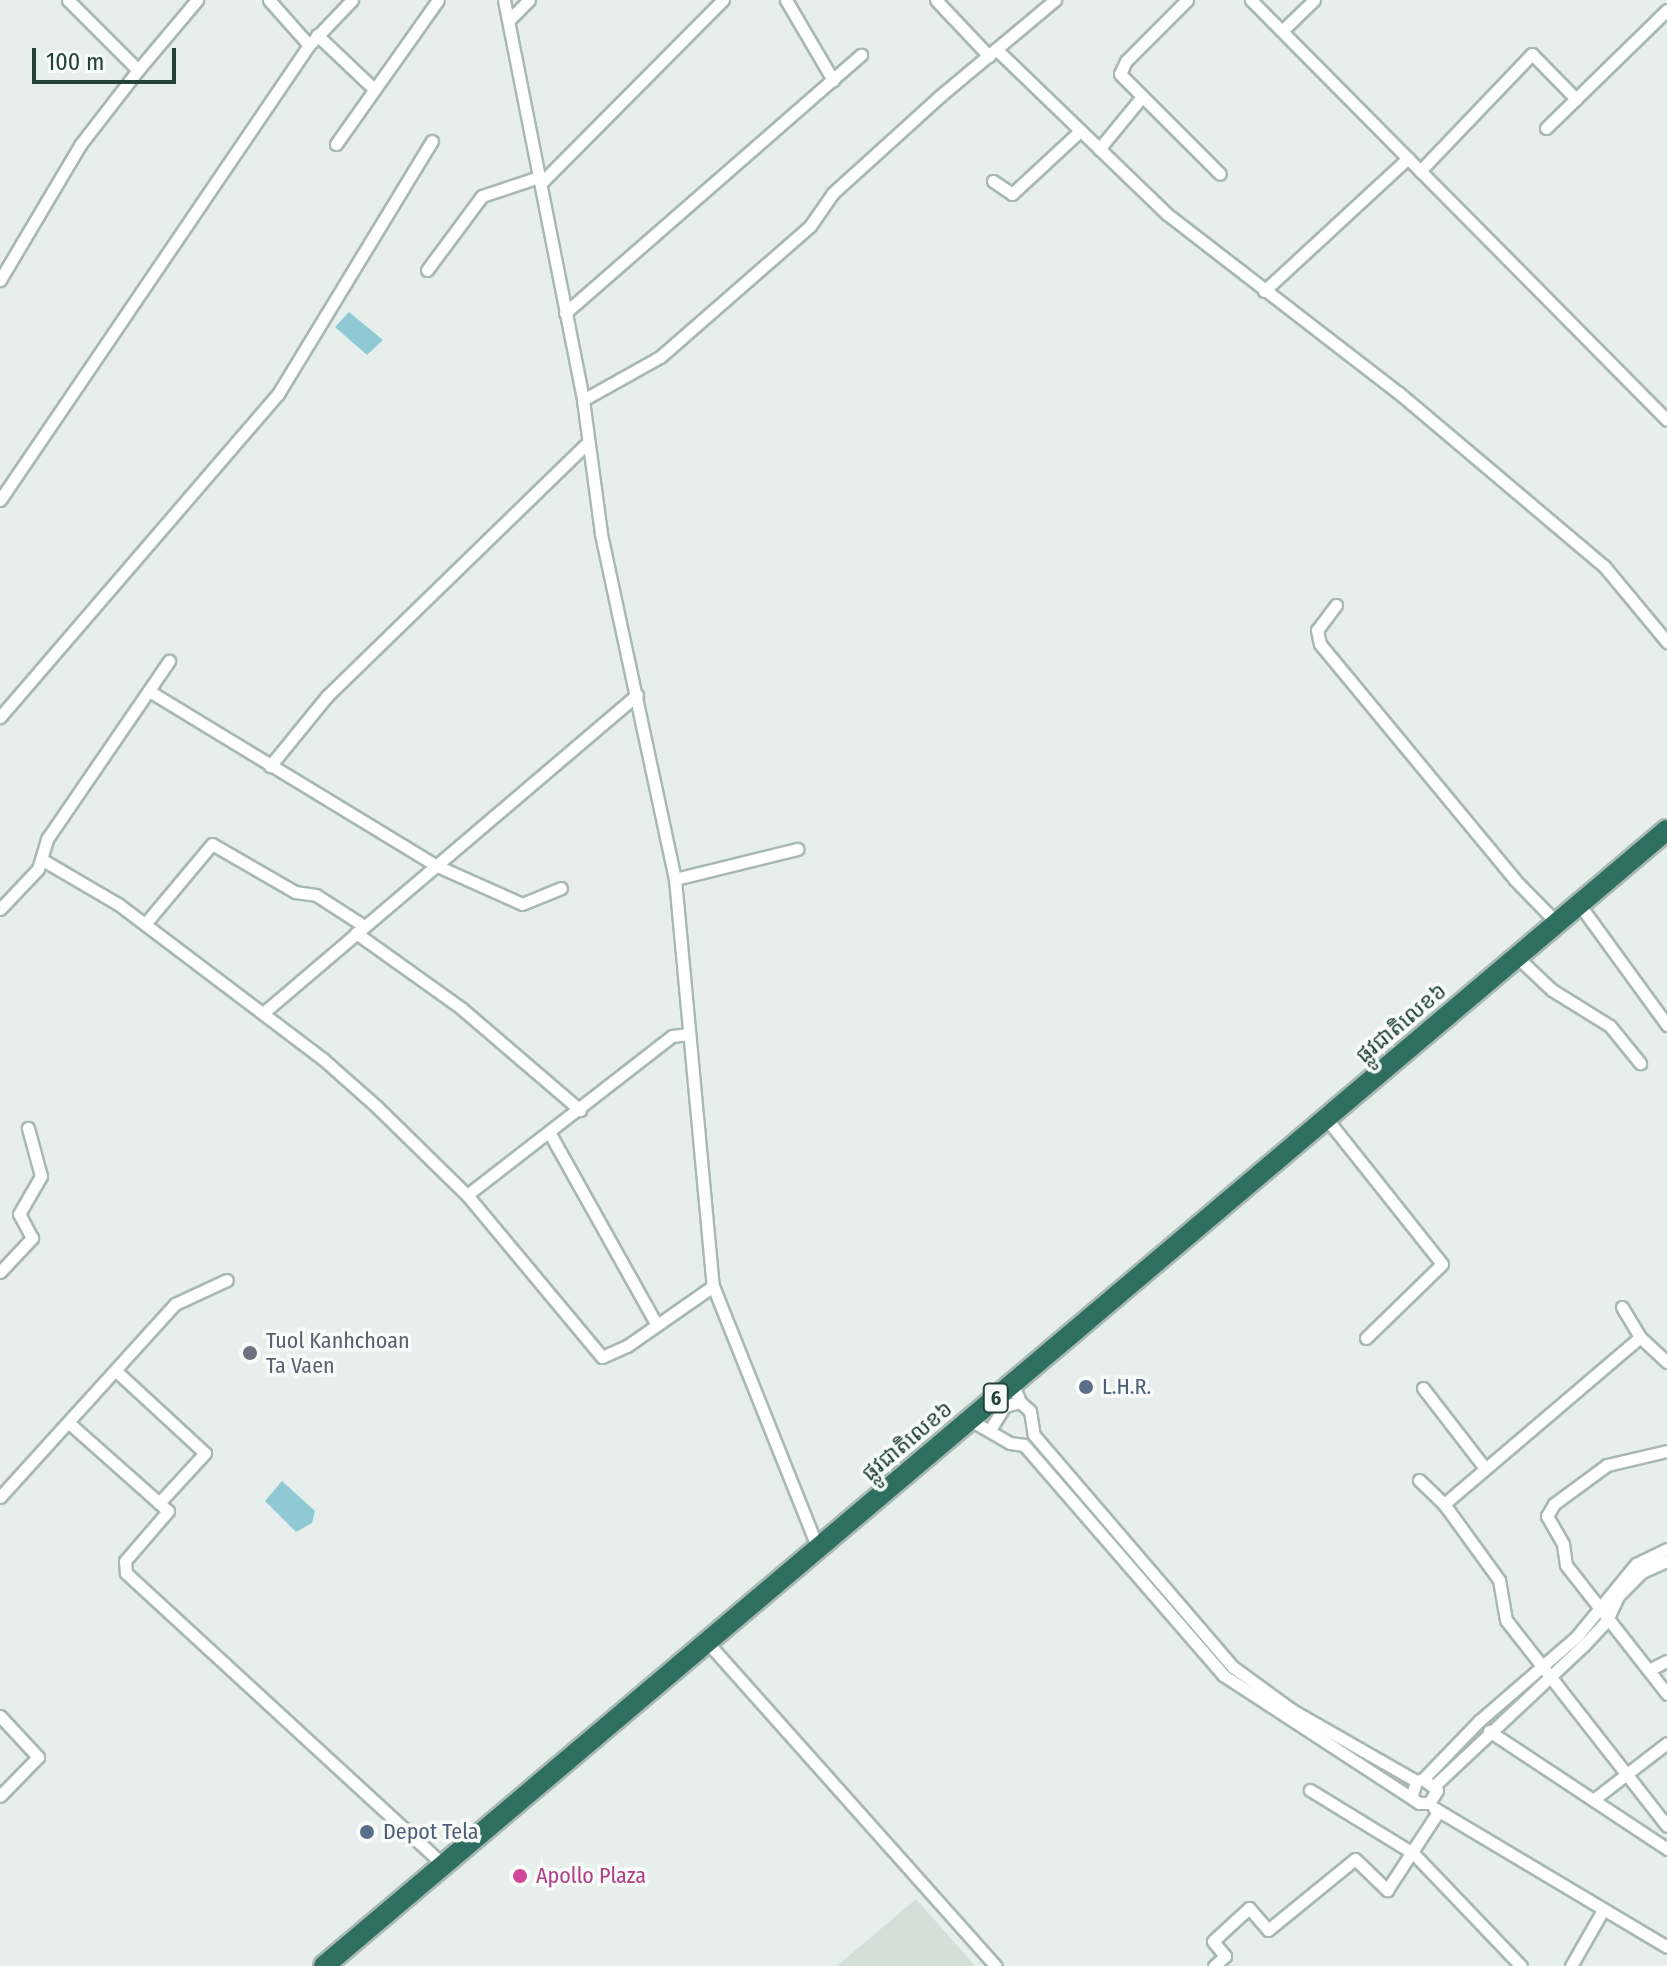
<!DOCTYPE html>
<html>
<head>
<meta charset="utf-8">
<style>
	body { margin:0 }
	#map { position:relative; width:1667px; height:1966px; overflow:hidden; background:#e6efeb; font-family:"Fira Sans Condensed","Noto Sans Khmer",sans-serif }
	div>[style] { position:absolute }
	.built>* { inset:0; background:#d4dfda }
	.water>* { inset:0; background:#8ec9d4 }
	.roads { filter:drop-shadow(2px 0 #a8b8b2) drop-shadow(-2px 0 #a8b8b2) drop-shadow(0 2px #a8b8b2) drop-shadow(0 -2px #a8b8b2) }
	.street>* { height:11px; margin:-5.5px; padding:0 5.5px; transform-origin:5.5px; border-radius:5.5px; background:#fff }
	.highway>* { height:20px; margin:-10px; padding:0 10px; transform-origin:10px; border-radius:10px; background:#2f6f62 }
	.dots>* { width:22px; height:22px; translate:-50% -50%; box-sizing:border-box; border:4px solid #f7fbf9; border-radius:50% }
	span { translate:-50% -50%; white-space:nowrap; text-align:center; line-height:1.15; -webkit-text-stroke:7px #f7fbf9; paint-order:stroke }
	.shield-label span { padding:2px 6px; background:#f7fbf9; border:2px solid; border-radius:6px; -webkit-text-stroke-width:0 }
	.shield-label { font-size:20px; color:#24423a; font-weight:700 }
	.street-label { font-size:22px; color:#24423a }
	.worship-label { font-size:22px; color:#5b616d }
	.left { translate:0 -50%; text-align:left }
	.service-label { font-size:22px; color:#4e5e75 }
	.hotel-label { font-size:22px; color:#b23c85 }
	.scale { position:absolute; left:32px; top:48px; width:144px; height:36px; box-sizing:border-box; border:4px solid #24423a; border-top:0; padding-left:10px; font-size:24px; line-height:28px; white-space:nowrap; color:#24423a; -webkit-text-stroke:6px #f7fbf9; paint-order:stroke }
</style>
</head>
<body>
<div id="map">
	<div class="built">
		<i style="clip-path:polygon(916px 1899px,975px 1966px,837px 1966px)"></i>
	</div>
	<div class="water">
		<i style="clip-path:polygon(349px 312px,383px 340px,367px 355px,335px 327px)"></i>
		<i style="clip-path:polygon(282px 1481px,315px 1511px,312px 1523px,296px 1532px,265px 1501px)"></i>
	</div>
	<div class="roads">
		<div class="street">
			<i style="left:269px;top:0;width:60px;rotate:48.4deg"></i>
			<i style="left:504px;top:0;width:408px;rotate:78.8deg"></i>
			<i style="left:583px;top:400px;width:135px;rotate:82.3deg"></i>
			<i style="left:601px;top:534px;width:353px;rotate:77.9deg"></i>
			<i style="left:675px;top:879px;width:409px;rotate:84.7deg"></i>
			<i style="left:713px;top:1286px;width:282px;rotate:68.2deg"></i>
			<i style="left:786px;top:0;width:93px;rotate:59.6deg"></i>
			<i style="left:936px;top:0;width:77px;rotate:46.6deg"></i>
			<i style="left:1187px;top:0;width:86px;rotate:135deg"></i>
			<i style="left:1126px;top:61px;width:14px;rotate:115deg"></i>
			<i style="left:1120px;top:74px;width:141px;rotate:45deg"></i>
			<i style="left:1251px;top:0;width:591px;rotate:45.27deg"></i>
			<i style="left:509px;top:20px;width:28px;rotate:-45deg"></i>
			<i style="left:1283px;top:30px;width:43px;rotate:-44.1deg"></i>
			<i style="left:317px;top:35px;width:77px;rotate:43.4deg"></i>
			<i style="left:996px;top:49px;width:238px;rotate:44deg"></i>
			<i style="left:1167px;top:214px;width:293px;rotate:37.7deg"></i>
			<i style="left:1399px;top:393px;width:268px;rotate:40.2deg"></i>
			<i style="left:1604px;top:566px;width:99px;rotate:50.3deg"></i>
			<i style="left:138px;top:70px;width:92px;rotate:-49.9deg"></i>
			<i style="left:1546px;top:128px;width:169px;rotate:-44.3deg"></i>
			<i style="left:336px;top:144px;width:176px;rotate:-54.7deg"></i>
			<i style="left:1099px;top:149px;width:65px;rotate:-50.6deg"></i>
			<i style="left:1420px;top:171px;width:162px;rotate:-46.3deg"></i>
			<i style="left:1532px;top:54px;width:63px;rotate:45.6deg"></i>
			<i style="left:993px;top:181px;width:23px;rotate:34deg"></i>
			<i style="left:1012px;top:194px;width:93px;rotate:-42.8deg"></i>
			<i style="left:542px;top:182px;width:257px;rotate:-45.2deg"></i>
			<i style="left:427px;top:270px;width:92px;rotate:-53.4deg"></i>
			<i style="left:482px;top:196px;width:60px;rotate:-18.4deg"></i>
			<i style="left:0;top:280px;width:157px;rotate:-59.3deg"></i>
			<i style="left:80px;top:145px;width:95px;rotate:-52.3deg"></i>
			<i style="left:138px;top:70px;width:99px;rotate:-135deg"></i>
			<i style="left:1264px;top:291px;width:196px;rotate:-42.7deg"></i>
			<i style="left:565px;top:313px;width:393px;rotate:-41.1deg"></i>
			<i style="left:583px;top:400px;width:88px;rotate:-29.2deg"></i>
			<i style="left:660px;top:357px;width:199px;rotate:-41.1deg"></i>
			<i style="left:810px;top:226px;width:40px;rotate:-55.1deg"></i>
			<i style="left:833px;top:193px;width:144px;rotate:-42.2deg"></i>
			<i style="left:940px;top:96px;width:150px;rotate:-39.9deg"></i>
			<i style="left:0;top:500px;width:550px;rotate:-55.82deg"></i>
			<i style="left:309px;top:45px;width:62px;rotate:-46.3deg"></i>
			<i style="left:1336px;top:605px;width:31px;rotate:127deg"></i>
			<i style="left:1317px;top:630px;width:14px;rotate:78deg"></i>
			<i style="left:1320px;top:644px;width:306px;rotate:50.4deg"></i>
			<i style="left:1515px;top:880px;width:60px;rotate:45.7deg"></i>
			<i style="left:149px;top:691px;width:335px;rotate:31.3deg"></i>
			<i style="left:435px;top:865px;width:95px;rotate:24.1deg"></i>
			<i style="left:522px;top:904px;width:42px;rotate:-22.3deg"></i>
			<i style="left:0;top:717px;width:426px;rotate:-49.3deg"></i>
			<i style="left:278px;top:394px;width:296px;rotate:-58.7deg"></i>
			<i style="left:270px;top:766px;width:90px;rotate:-50.8deg"></i>
			<i style="left:327px;top:696px;width:360px;rotate:-44.2deg"></i>
			<i style="left:41px;top:859px;width:89px;rotate:30.3deg"></i>
			<i style="left:118px;top:904px;width:257px;rotate:37.1deg"></i>
			<i style="left:323px;top:1059px;width:71px;rotate:41.6deg"></i>
			<i style="left:376px;top:1106px;width:127px;rotate:44.4deg"></i>
			<i style="left:467px;top:1195px;width:211px;rotate:50.2deg"></i>
			<i style="left:602px;top:1357px;width:27px;rotate:-24deg"></i>
			<i style="left:627px;top:1346px;width:105px;rotate:-34.9deg"></i>
			<i style="left:675px;top:879px;width:126px;rotate:-13.8deg"></i>
			<i style="left:1579px;top:904px;width:150px;rotate:54deg"></i>
			<i style="left:0;top:909px;width:55px;rotate:-46.5deg"></i>
			<i style="left:38px;top:869px;width:31px;rotate:-73deg"></i>
			<i style="left:47px;top:839px;width:216px;rotate:-55.6deg"></i>
			<i style="left:145px;top:924px;width:104px;rotate:-50.1deg"></i>
			<i style="left:212px;top:844px;width:96px;rotate:30deg"></i>
			<i style="left:295px;top:892px;width:21px;rotate:8deg"></i>
			<i style="left:316px;top:895px;width:57px;rotate:32.9deg"></i>
			<i style="left:356px;top:933px;width:129px;rotate:35.5deg"></i>
			<i style="left:461px;top:1008px;width:157px;rotate:40.6deg"></i>
			<i style="left:1517px;top:957px;width:48px;rotate:43.3deg"></i>
			<i style="left:1552px;top:990px;width:68px;rotate:31.8deg"></i>
			<i style="left:1610px;top:1026px;width:48px;rotate:51deg"></i>
			<i style="left:263px;top:1013px;width:491px;rotate:-40.4deg"></i>
			<i style="left:1326px;top:1118px;width:186px;rotate:51.5deg"></i>
			<i style="left:1442px;top:1264px;width:106px;rotate:135.8deg"></i>
			<i style="left:549px;top:1132px;width:221px;rotate:60.8deg"></i>
			<i style="left:467px;top:1195px;width:259px;rotate:-37.8deg"></i>
			<i style="left:672px;top:1036px;width:17px;rotate:-7deg"></i>
			<i style="left:0;top:1272px;width:47px;rotate:-46.7deg"></i>
			<i style="left:32px;top:1238px;width:27px;rotate:-118deg"></i>
			<i style="left:19px;top:1214px;width:44px;rotate:-59.9deg"></i>
			<i style="left:41px;top:1176px;width:50px;rotate:-105.2deg"></i>
			<i style="left:1622px;top:1307px;width:35px;rotate:59deg"></i>
			<i style="left:1640px;top:1337px;width:37px;rotate:43deg"></i>
			<i style="left:116px;top:1371px;width:121px;rotate:42.7deg"></i>
			<i style="left:205px;top:1453px;width:68px;rotate:132.6deg"></i>
			<i style="left:159px;top:1503px;width:12px;rotate:42deg"></i>
			<i style="left:168px;top:1511px;width:66px;rotate:130.7deg"></i>
			<i style="left:125px;top:1561px;width:12px;rotate:85deg"></i>
			<i style="left:126px;top:1573px;width:432px;rotate:42.6deg"></i>
			<i style="left:1013px;top:1384px;width:19px;rotate:69deg"></i>
			<i style="left:1020px;top:1402px;width:13px;rotate:42deg"></i>
			<i style="left:1030px;top:1411px;width:24px;rotate:81deg"></i>
			<i style="left:1034px;top:1435px;width:306px;rotate:49.4deg"></i>
			<i style="left:1233px;top:1667px;width:73px;rotate:36.1deg"></i>
			<i style="left:1292px;top:1710px;width:143px;rotate:29.8deg"></i>
			<i style="left:1423px;top:1388px;width:100px;rotate:52.3deg"></i>
			<i style="left:970px;top:1420px;width:46px;rotate:29.9deg"></i>
			<i style="left:1010px;top:1443px;width:14px;rotate:8deg"></i>
			<i style="left:1024px;top:1445px;width:304px;rotate:49.1deg"></i>
			<i style="left:1223px;top:1675px;width:234px;rotate:33.1deg"></i>
			<i style="left:1419px;top:1803px;width:10px"></i>
			<i style="left:1429px;top:1803px;width:15px;rotate:-58deg"></i>
			<i style="left:1437px;top:1790px;width:18px;rotate:-142deg"></i>
			<i style="left:1423px;top:1779px;width:7px;rotate:164deg"></i>
			<i style="left:1416px;top:1781px;width:15px;rotate:106deg"></i>
			<i style="left:69px;top:1423px;width:120px;rotate:41.6deg"></i>
			<i style="left:991px;top:1428px;width:26px;rotate:-58deg"></i>
			<i style="left:1005px;top:1406px;width:16px;rotate:-15deg"></i>
			<i style="left:1667px;top:1451px;width:62px;rotate:166.9deg"></i>
			<i style="left:1607px;top:1465px;width:66px;rotate:143.7deg"></i>
			<i style="left:1554px;top:1504px;width:14px;rotate:120deg"></i>
			<i style="left:1547px;top:1516px;width:32px;rotate:60deg"></i>
			<i style="left:1563px;top:1544px;width:21px;rotate:82deg"></i>
			<i style="left:1566px;top:1565px;width:164px;rotate:51.9deg"></i>
			<i style="left:1419px;top:1480px;width:35px;rotate:44deg"></i>
			<i style="left:1444px;top:1504px;width:94px;rotate:54.1deg"></i>
			<i style="left:1499px;top:1580px;width:41px;rotate:80.1deg"></i>
			<i style="left:1506px;top:1620px;width:261px;rotate:52deg"></i>
			<i style="left:0;top:1497px;width:261px;rotate:-47.8deg"></i>
			<i style="left:175px;top:1304px;width:57px;rotate:-24.8deg"></i>
			<i style="left:1444px;top:1504px;width:257px;rotate:-40.4deg"></i>
			<i style="left:707px;top:1642px;width:434px;rotate:48.3deg"></i>
			<i style="left:1649px;top:1670px;width:20px;rotate:-27deg"></i>
			<i style="left:0;top:1716px;width:56px;rotate:47.2deg"></i>
			<i style="left:38px;top:1757px;width:54px;rotate:134.3deg"></i>
			<i style="left:1489px;top:1731px;width:214px;rotate:33.5deg"></i>
			<i style="left:1423px;top:1779px;width:81px;rotate:-46deg"></i>
			<i style="left:1479px;top:1721px;width:130px;rotate:-40.9deg"></i>
			<i style="left:1577px;top:1636px;width:93px;rotate:-50.7deg"></i>
			<i style="left:1636px;top:1564px;width:34px;rotate:-26deg"></i>
			<i style="left:1435px;top:1785px;width:204px;rotate:-43.2deg"></i>
			<i style="left:1584px;top:1645px;width:34px;rotate:-47deg"></i>
			<i style="left:1607px;top:1620px;width:26px;rotate:-65deg"></i>
			<i style="left:1618px;top:1596px;width:34px;rotate:-45deg"></i>
			<i style="left:1642px;top:1572px;width:27px;rotate:-24deg"></i>
			<i style="left:1310px;top:1790px;width:121px;rotate:31.5deg"></i>
			<i style="left:1413px;top:1853px;width:156px;rotate:46.3deg"></i>
			<i style="left:1593px;top:1800px;width:93px;rotate:-37.6deg"></i>
			<i style="left:1434px;top:1808px;width:271px;rotate:30.8deg"></i>
			<i style="left:1214px;top:1966px;width:15px;rotate:-42deg"></i>
			<i style="left:1225px;top:1956px;width:19px;rotate:-129deg"></i>
			<i style="left:1213px;top:1941px;width:49px;rotate:-42.5deg"></i>
			<i style="left:1249px;top:1908px;width:29px;rotate:49deg"></i>
			<i style="left:1268px;top:1930px;width:112px;rotate:-39.2deg"></i>
			<i style="left:1355px;top:1859px;width:45px;rotate:44.1deg"></i>
			<i style="left:1387px;top:1890px;width:93px;rotate:-56.8deg"></i>
			<i style="left:1571px;top:1966px;width:64px;rotate:-60.3deg"></i>
		</div>
		<div class="highway">
			<i style="left:324px;top:1966px;width:1759px;rotate:-40.23deg"></i>
		</div>
	</div>
	<div class="dots">
		<i style="left:250px;top:1353px;background:#6b7280"></i>
		<i style="left:1086px;top:1387px;background:#5c6f8a"></i>
		<i style="left:367px;top:1832px;background:#5c6f8a"></i>
		<i style="left:520px;top:1876px;background:#d1479c"></i>
	</div>
	<div class="shield-label">
		<span style="left:996px;top:1398px">6</span>
	</div>
	<div class="street-label">
		<span style="left:1401px;top:1023px;rotate:-40deg">ផ្លូវជាតិលេខ៦</span>
		<span style="left:907px;top:1441px;rotate:-40deg">ផ្លូវជាតិលេខ៦</span>
	</div>
	<div class="worship-label">
		<span class="left" style="left:266px;top:1353px">Tuol Kanhchoan<br>Ta Vaen</span>
	</div>
	<div class="service-label">
		<span class="left" style="left:1102px;top:1387px">L.H.R.</span>
		<span class="left" style="left:383px;top:1832px">Depot Tela</span>
	</div>
	<div class="hotel-label">
		<span class="left" style="left:536px;top:1876px">Apollo Plaza</span>
	</div>
	<div class="scale">100 m</div>
</div>
</body>
</html>
